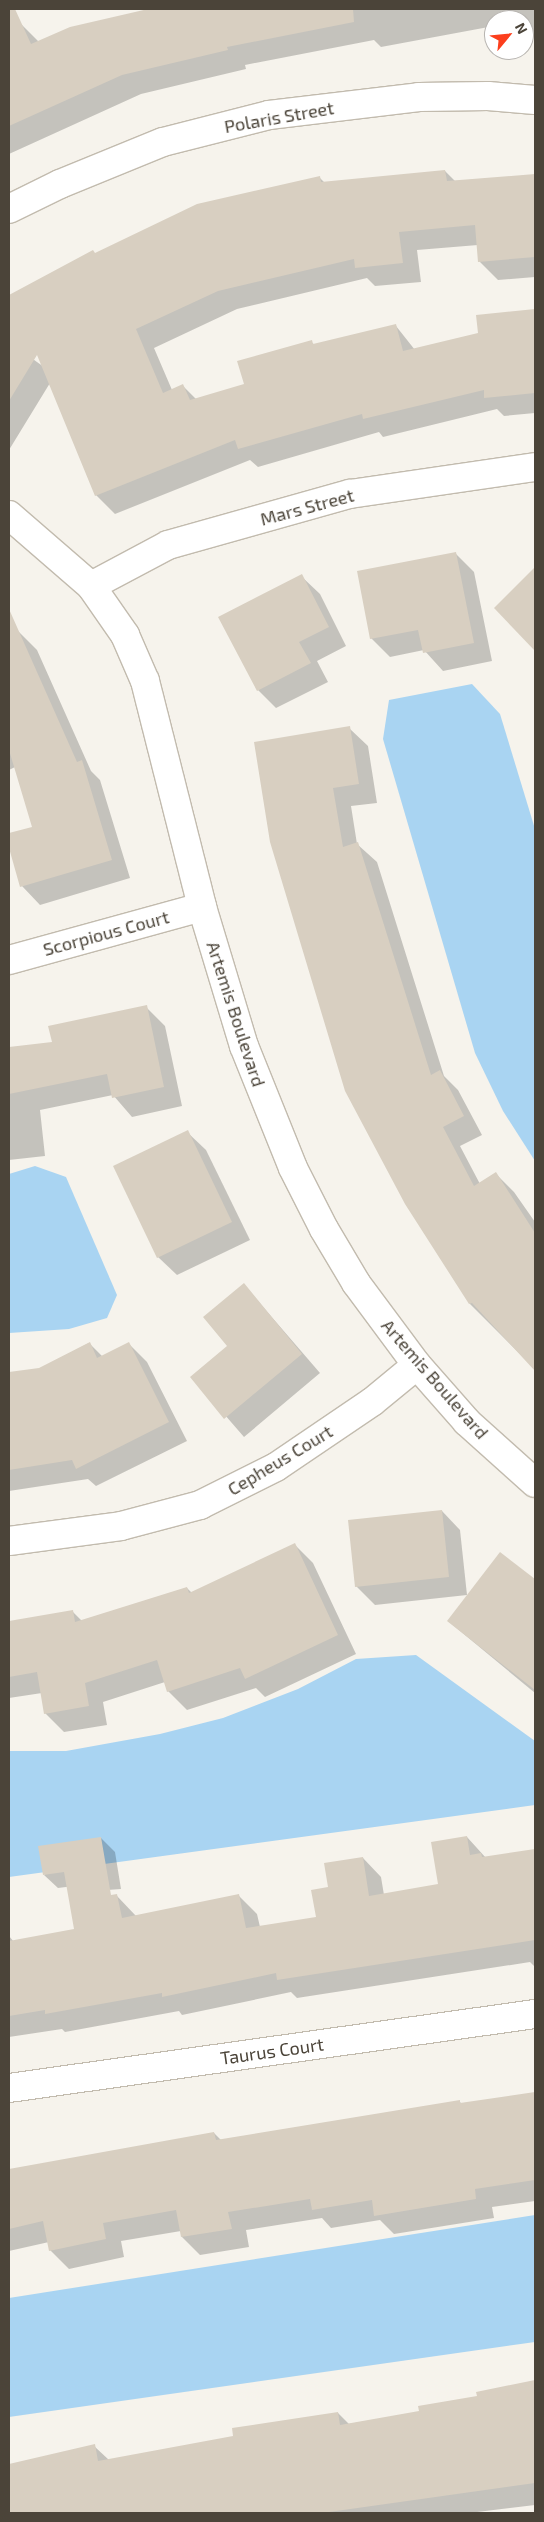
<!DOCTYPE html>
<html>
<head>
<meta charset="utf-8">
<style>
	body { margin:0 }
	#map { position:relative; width:544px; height:2522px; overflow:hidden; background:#f6f3ec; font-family:"Exo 2",sans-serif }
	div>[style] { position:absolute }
	.water>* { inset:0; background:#a9d4f2 }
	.shadow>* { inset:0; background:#0003 }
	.building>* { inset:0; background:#d8cfc1 }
	.roads { filter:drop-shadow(1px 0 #c2bbae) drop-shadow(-1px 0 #c2bbae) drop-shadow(0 1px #c2bbae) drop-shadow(0 -1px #c2bbae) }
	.street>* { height:28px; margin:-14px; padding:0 14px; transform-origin:14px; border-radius:14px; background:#fff }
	span { translate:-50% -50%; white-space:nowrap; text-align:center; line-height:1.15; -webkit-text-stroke:4px #fff; paint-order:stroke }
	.street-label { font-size:18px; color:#4b4439 }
	.frame { position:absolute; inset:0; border:10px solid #4b4439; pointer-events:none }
	.north { position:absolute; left:484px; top:10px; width:50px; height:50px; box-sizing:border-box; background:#fff; border:1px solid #b7b4b0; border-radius:50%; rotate:62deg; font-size:14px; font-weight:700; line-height:20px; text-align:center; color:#4b4439 }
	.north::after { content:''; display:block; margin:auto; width:18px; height:22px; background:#fc3f1d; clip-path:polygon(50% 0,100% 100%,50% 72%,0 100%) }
</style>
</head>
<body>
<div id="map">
	<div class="water">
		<i style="clip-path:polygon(472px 684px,500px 714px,535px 829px,535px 1161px,503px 1111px,475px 1053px,383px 739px,389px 700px)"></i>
		<i style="clip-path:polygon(35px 1166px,66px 1177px,117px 1295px,107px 1318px,69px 1329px,9px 1333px,9px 1174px)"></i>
		<i style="clip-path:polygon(416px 1655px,535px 1741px,535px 1805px,9px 1877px,9px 1751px,66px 1751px,160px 1734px,223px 1718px,298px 1689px,356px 1659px)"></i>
		<i style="clip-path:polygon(535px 2215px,535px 2342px,9px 2417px,9px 2298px)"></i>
	</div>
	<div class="shadow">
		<i style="clip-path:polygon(154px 9px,535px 9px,535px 37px,524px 38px,524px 20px,494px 20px,494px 26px,381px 47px,374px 40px,245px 65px,246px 69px,141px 94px,9px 154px,9px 28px,20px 23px,39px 42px,70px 28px)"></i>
		<i style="clip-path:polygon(445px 171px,455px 181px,535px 175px,535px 277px,498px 280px,479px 261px,478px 245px,417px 250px,421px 282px,375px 286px,367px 278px,237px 309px,154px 348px,172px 390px,183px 386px,196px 399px,245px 385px,311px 342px,315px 345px,396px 326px,415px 350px,479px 334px,477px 316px,535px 310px,535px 413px,504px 416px,497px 409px,383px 437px,379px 432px,258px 467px,250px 460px,115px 514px,96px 495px,50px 383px,9px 450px,9px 342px,44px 367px,96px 254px,319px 177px,325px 183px)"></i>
		<i style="clip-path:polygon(455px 553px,474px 572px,492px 661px,443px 671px,424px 650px,390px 657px,371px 638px)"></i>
		<i style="clip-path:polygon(535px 569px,535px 649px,496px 608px)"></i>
		<i style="clip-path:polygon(301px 576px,320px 594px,346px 646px,317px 661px,328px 682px,276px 708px,258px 690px)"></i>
		<i style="clip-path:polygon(18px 631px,37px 650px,91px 771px,100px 780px,130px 878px,40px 905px,22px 886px,9px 844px,9px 835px,34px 828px,15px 767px,9px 770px,9px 636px)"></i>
		<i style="clip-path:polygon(349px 728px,368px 746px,377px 803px,351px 806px,357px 844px,377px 862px,444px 1076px,458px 1090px,482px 1135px,460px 1146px,480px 1184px,496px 1174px,514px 1192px,535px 1222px,535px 1369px,470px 1304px,406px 1204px,272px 842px)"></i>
		<i style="clip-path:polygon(146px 1007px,165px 1026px,182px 1106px,132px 1117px,113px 1095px,40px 1110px,45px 1156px,9px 1160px,9px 1048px,53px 1043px)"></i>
		<i style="clip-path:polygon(187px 1132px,206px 1150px,250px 1240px,177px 1275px,158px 1257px)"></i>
		<i style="clip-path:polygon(244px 1285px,320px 1373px,244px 1437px,192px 1377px,229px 1346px)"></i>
		<i style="clip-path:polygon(89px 1343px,103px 1357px,129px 1344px,147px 1362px,187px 1441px,96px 1486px,88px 1479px,9px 1491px,9px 1373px,39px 1369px)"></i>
		<i style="clip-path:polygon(442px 1511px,460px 1530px,467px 1595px,375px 1605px,356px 1586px)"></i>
		<i style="clip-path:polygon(295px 1545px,313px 1563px,356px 1654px,265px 1697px,256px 1688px,187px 1710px,168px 1691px,165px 1682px,103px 1702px,107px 1725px,64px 1732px,45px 1713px,42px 1693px,9px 1698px,9px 1622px,72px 1611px,82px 1621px,187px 1588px,192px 1593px)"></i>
		<i style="clip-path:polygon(501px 1554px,535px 1581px,535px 1693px,448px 1621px)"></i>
		<i style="clip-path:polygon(467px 1837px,486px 1858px,535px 1851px,535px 1967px,530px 1962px,297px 1998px,291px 1992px,182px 2015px,179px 2011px,65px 2032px,62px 2029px,9px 2037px,9px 1936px,14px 1942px,76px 1930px,117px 1896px,136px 1916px,238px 1895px,257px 1914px,260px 1927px,317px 1919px,330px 1888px,363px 1858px,381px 1877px,384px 1895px,439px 1885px)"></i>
		<i style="clip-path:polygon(101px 1838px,115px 1852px,121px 1889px,80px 1892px,74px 1886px,58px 1888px,44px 1875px)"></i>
		<i style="clip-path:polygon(535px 2093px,535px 2201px,492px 2207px,494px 2218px,394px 2234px,380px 2220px,331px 2228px,322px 2218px,246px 2230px,249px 2247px,200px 2255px,182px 2237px,181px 2231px,121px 2241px,124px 2257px,69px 2269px,50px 2250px,49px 2242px,9px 2251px,9px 2170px,214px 2133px,221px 2140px,459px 2101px,462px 2104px)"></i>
		<i style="clip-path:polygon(535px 2382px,535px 2505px,469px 2513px,9px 2513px,9px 2465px,94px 2446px,109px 2460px,235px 2437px,338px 2413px,349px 2424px,420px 2412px,479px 2397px,478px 2393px)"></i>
	</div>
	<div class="building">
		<i style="clip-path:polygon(9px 9px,15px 9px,31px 44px,70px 27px,148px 9px,353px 9px,354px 22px,227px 47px,228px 50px,122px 75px,9px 126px)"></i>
		<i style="clip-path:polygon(445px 170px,447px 181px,535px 174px,535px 257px,478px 262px,475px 225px,399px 232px,403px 263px,355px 268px,354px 259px,218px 291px,136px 329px,163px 393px,183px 384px,190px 400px,244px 384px,237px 361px,312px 340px,313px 344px,396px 324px,403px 351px,478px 333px,476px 315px,535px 309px,535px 393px,484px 398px,484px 390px,363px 419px,362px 414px,238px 449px,235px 440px,95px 496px,37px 355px,9px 401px,9px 295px,93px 250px,95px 253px,197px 204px,320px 176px,321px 182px)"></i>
		<i style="clip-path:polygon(456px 552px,474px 643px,423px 653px,418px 630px,370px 639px,357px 571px)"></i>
		<i style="clip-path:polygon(535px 567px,535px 651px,494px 608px)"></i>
		<i style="clip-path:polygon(302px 574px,329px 627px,299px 642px,311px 663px,257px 691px,218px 617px)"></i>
		<i style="clip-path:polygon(9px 609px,77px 762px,82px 760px,112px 860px,20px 887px,9px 848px,9px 833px,32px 827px,9px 750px)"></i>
		<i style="clip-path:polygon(350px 726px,359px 784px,333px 788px,343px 847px,358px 842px,431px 1075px,440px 1070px,464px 1116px,443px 1127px,474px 1186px,496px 1172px,535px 1233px,535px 1371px,472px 1303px,469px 1304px,405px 1204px,345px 1091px,270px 842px,254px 742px)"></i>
		<i style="clip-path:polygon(147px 1005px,164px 1087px,112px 1098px,107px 1074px,9px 1094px,9px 1047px,52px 1042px,48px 1026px)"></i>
		<i style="clip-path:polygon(188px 1130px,232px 1222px,157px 1258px,113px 1166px)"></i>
		<i style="clip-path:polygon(244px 1283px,302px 1354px,224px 1419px,190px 1377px,227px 1346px,203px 1317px)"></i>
		<i style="clip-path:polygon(90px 1342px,97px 1358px,129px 1342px,169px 1422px,76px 1469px,72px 1460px,9px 1470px,9px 1372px,39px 1368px)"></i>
		<i style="clip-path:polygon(442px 1510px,449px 1577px,355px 1587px,348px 1520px)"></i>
		<i style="clip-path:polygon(295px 1543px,338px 1635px,245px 1679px,240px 1668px,167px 1692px,157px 1660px,85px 1683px,89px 1706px,44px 1714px,37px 1672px,9px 1677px,9px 1621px,73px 1610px,75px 1622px,187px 1587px,189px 1593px)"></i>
		<i style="clip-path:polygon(500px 1552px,535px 1579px,535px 1690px,447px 1621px)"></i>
		<i style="clip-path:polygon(467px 1836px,470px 1855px,481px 1853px,482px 1857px,535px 1849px,535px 1940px,277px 1980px,276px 1973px,162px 1997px,162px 1993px,45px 2014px,45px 2010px,9px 2016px,9px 1941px,74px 1929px,64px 1872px,43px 1875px,38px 1846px,101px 1837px,111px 1895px,117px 1894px,122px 1918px,239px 1894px,246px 1928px,316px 1917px,311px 1890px,328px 1887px,324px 1863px,363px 1857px,369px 1896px,438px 1884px,431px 1842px)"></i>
		<i style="clip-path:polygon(535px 2092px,535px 2180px,475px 2189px,476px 2199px,374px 2216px,372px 2200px,312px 2210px,310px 2199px,228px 2212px,232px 2229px,181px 2237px,176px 2210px,103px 2223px,106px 2239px,49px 2251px,43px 2221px,9px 2229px,9px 2169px,214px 2132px,216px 2140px,460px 2100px,460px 2103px)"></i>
		<i style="clip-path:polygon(535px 2380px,535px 2483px,322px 2513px,9px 2513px,9px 2464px,95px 2444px,98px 2461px,233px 2436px,232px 2428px,338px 2412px,340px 2425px,419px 2411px,418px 2406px,477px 2396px,476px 2392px)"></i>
	</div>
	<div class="roads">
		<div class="street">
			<i style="left:9px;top:209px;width:57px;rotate:-26.1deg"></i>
			<i style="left:60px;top:184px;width:111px;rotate:-22.2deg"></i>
			<i style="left:163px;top:142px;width:109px;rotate:-14.3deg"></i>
			<i style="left:269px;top:115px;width:151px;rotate:-6.8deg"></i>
			<i style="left:419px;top:97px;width:69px;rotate:-0.8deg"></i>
			<i style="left:488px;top:96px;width:47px;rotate:4.9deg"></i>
			<i style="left:9px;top:515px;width:108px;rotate:40.9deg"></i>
			<i style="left:91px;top:586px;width:60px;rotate:55.2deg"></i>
			<i style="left:125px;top:635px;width:50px;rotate:66.5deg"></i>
			<i style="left:145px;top:681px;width:233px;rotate:75.8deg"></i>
			<i style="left:202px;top:907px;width:145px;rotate:73.2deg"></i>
			<i style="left:244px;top:1046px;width:131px;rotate:68.1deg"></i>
			<i style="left:293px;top:1168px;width:68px;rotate:63.1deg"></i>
			<i style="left:324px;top:1229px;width:63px;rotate:59.3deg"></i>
			<i style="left:356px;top:1283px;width:102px;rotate:53.4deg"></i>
			<i style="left:417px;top:1365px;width:76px;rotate:48.7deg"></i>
			<i style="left:467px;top:1422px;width:91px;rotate:41.9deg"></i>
			<i style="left:91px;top:586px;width:87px;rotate:-28deg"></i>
			<i style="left:168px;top:545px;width:189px;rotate:-15.7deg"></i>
			<i style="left:350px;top:494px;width:187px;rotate:-8.3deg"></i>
			<i style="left:9px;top:960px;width:200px;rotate:-15.4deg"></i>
			<i style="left:9px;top:1541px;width:113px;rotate:-7.6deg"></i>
			<i style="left:121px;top:1526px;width:82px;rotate:-14.9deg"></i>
			<i style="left:200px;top:1505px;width:85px;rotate:-26.6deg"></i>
			<i style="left:276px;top:1467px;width:116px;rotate:-34.1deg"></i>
			<i style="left:372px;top:1402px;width:58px;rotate:-39.4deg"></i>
			<i style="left:9px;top:2088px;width:531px;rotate:-8.01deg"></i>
		</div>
	</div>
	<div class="street-label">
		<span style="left:279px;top:117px;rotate:-10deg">Polaris Street</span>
		<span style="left:307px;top:507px;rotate:-15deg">Mars Street</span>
		<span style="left:106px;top:933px;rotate:-15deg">Scorpious Court</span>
		<span style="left:236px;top:1014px;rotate:72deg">Artemis Boulevard</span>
		<span style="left:435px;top:1379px;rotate:49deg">Artemis Boulevard</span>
		<span style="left:280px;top:1460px;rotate:-31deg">Cepheus Court</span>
		<span style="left:272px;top:2051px;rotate:-8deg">Taurus Court</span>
	</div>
	<div class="frame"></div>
	<div class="north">N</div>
</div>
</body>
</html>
